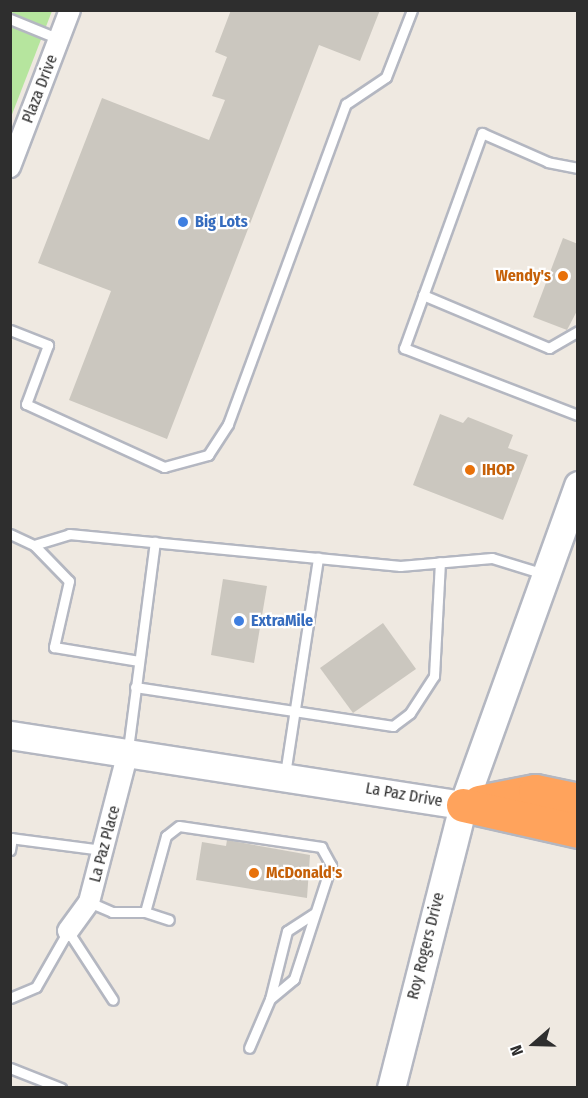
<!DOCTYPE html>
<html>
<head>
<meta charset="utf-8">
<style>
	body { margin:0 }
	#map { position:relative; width:588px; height:1098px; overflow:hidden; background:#efe9e1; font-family:"Fira Sans Condensed",sans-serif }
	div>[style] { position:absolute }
	.green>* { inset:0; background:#b6e59e }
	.building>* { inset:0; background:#cbc7bf }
	.roads { filter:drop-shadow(2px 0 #b4b7c1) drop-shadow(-2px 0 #b4b7c1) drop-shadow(0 2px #b4b7c1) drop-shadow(0 -2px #b4b7c1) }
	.lane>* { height:9px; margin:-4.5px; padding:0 4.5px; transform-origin:4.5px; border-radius:4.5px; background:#fff }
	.street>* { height:20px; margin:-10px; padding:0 10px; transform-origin:10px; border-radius:10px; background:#fff }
	.secondary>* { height:27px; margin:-13.5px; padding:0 13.5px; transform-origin:13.5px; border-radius:13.5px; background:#fff }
	.highway>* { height:33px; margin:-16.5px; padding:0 16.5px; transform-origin:16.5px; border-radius:16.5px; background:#ffa35c }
	.dots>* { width:16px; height:16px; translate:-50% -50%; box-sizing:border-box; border:3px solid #fff; border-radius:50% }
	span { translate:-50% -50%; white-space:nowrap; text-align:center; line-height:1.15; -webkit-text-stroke:4.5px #fff; paint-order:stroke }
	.street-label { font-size:16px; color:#2e2e2e }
	.shop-label { font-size:16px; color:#366cbe; font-weight:700 }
	.left { translate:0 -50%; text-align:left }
	.food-label { font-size:16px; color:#c56008; font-weight:700 }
	.right { translate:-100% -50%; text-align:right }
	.frame { position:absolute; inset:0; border:12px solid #2e2e2e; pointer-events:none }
	.north { position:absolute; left:504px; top:1014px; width:60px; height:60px; -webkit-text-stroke:4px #fff; paint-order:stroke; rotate:250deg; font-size:16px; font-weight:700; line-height:24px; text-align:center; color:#2e2e2e }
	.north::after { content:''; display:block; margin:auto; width:21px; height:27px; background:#2e2e2e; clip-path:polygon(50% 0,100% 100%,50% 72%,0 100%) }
</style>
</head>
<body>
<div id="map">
	<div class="green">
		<i style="clip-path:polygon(11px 11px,52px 11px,11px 117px)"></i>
	</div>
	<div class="building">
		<i style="clip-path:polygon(231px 10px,380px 10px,360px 61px,319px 45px,167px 439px,69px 400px,111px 291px,38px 263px,102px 98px,209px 140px,225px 100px,212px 96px,227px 57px,215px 52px)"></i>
		<i style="clip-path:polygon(563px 238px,578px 244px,578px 309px,567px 330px,533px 317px)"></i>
		<i style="clip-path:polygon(440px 414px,463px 423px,468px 417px,513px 435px,508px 448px,528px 455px,503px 520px,413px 485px)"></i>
		<i style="clip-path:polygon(223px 579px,267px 586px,254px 663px,211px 655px)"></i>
		<i style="clip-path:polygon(383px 623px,416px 669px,353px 713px,320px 668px)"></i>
		<i style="clip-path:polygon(227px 840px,310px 855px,307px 898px,196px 880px,202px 842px,226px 846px)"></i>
	</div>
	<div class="roads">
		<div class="lane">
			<i style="left:10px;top:19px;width:53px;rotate:22.2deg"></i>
			<i style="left:578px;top:168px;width:31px;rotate:-169deg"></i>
			<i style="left:548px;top:162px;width:72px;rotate:-156.3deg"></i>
			<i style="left:482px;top:133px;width:229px;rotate:109.9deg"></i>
			<i style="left:404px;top:348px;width:186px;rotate:21.1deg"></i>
			<i style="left:423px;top:295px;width:137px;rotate:22.8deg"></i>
			<i style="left:549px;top:348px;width:34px;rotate:-30deg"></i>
			<i style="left:10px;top:330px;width:41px;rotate:21.5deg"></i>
			<i style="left:48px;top:345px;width:63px;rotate:110.4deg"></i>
			<i style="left:26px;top:404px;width:152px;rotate:24.5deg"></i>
			<i style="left:164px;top:467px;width:46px;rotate:-15.3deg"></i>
			<i style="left:208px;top:455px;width:37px;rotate:-57deg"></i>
			<i style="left:228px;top:424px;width:341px;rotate:-69.8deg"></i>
			<i style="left:346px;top:104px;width:48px;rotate:-34deg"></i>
			<i style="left:386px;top:77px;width:72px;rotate:-68.8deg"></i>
			<i style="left:10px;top:534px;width:26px;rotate:25deg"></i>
			<i style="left:34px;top:545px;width:50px;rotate:45.8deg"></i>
			<i style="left:69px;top:581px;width:68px;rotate:102.8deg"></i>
			<i style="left:54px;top:647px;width:86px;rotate:9.4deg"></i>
			<i style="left:34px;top:545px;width:37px;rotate:-17deg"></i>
			<i style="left:69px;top:534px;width:333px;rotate:5.5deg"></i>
			<i style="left:400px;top:566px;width:92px;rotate:-5deg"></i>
			<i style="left:492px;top:558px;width:54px;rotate:17.1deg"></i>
			<i style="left:135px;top:687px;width:261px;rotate:8.6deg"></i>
			<i style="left:393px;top:726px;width:21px;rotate:-37deg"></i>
			<i style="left:410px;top:713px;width:44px;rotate:-57deg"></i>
			<i style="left:434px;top:676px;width:114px;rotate:-87deg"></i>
			<i style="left:128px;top:749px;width:209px;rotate:-82.6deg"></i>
			<i style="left:285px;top:774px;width:219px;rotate:-81.3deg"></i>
			<i style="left:10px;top:838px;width:93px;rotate:7.4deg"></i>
			<i style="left:10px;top:850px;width:12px;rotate:-81deg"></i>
			<i style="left:89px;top:902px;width:25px;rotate:23deg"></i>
			<i style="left:112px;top:912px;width:33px"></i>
			<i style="left:145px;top:912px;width:25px;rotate:18deg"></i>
			<i style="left:145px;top:912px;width:79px;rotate:-74.6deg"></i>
			<i style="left:166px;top:836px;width:16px;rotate:-38deg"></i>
			<i style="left:179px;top:826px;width:144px;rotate:8.4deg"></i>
			<i style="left:321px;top:847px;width:21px;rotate:61deg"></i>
			<i style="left:331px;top:865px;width:120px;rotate:108deg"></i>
			<i style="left:294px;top:979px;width:31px;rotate:140deg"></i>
			<i style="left:270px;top:999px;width:53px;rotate:113.2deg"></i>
			<i style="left:10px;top:998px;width:28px;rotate:-23deg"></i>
			<i style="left:36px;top:987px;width:64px;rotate:-60.3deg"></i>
			<i style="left:68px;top:931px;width:82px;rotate:56.9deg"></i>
			<i style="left:270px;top:999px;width:70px;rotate:-76deg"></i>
			<i style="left:287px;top:931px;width:33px;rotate:-33deg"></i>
			<i style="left:10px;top:1068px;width:55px;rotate:21.4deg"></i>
		</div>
		<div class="street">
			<i style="left:10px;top:167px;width:168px;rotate:-69.1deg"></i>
			<i style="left:68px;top:931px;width:36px;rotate:-54deg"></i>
			<i style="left:89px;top:902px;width:155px;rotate:-75.4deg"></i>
		</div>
		<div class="secondary">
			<i style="left:10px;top:735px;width:458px;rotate:8.8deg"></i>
			<i style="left:391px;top:1088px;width:292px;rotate:-75.7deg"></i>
			<i style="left:463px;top:805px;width:340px;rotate:-70.2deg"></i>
		</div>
		<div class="highway">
			<i style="left:479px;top:802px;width:57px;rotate:-11.1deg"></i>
			<i style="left:535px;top:791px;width:44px;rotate:11.8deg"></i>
			<i style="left:463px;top:805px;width:118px;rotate:12.7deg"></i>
		</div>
	</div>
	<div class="dots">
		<i style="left:183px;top:222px;background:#3f7fe0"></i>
		<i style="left:563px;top:276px;background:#e8710a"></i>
		<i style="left:470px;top:470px;background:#e8710a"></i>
		<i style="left:239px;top:621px;background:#3f7fe0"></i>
		<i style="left:254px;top:873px;background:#e8710a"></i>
	</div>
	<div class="street-label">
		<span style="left:40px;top:89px;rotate:-69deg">Plaza Drive</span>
		<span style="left:404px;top:795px;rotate:10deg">La Paz Drive</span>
		<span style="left:105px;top:844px;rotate:-75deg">La Paz Place</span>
		<span style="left:426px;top:946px;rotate:-76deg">Roy Rogers Drive</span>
	</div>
	<div class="shop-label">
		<span class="left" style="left:195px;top:222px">Big Lots</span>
		<span class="left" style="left:251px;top:621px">ExtraMile</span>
	</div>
	<div class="food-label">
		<span class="right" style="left:551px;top:276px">Wendy's</span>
		<span class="left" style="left:482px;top:470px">IHOP</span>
		<span class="left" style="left:266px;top:873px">McDonald's</span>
	</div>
	<div class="frame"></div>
	<div class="north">N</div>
</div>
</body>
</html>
